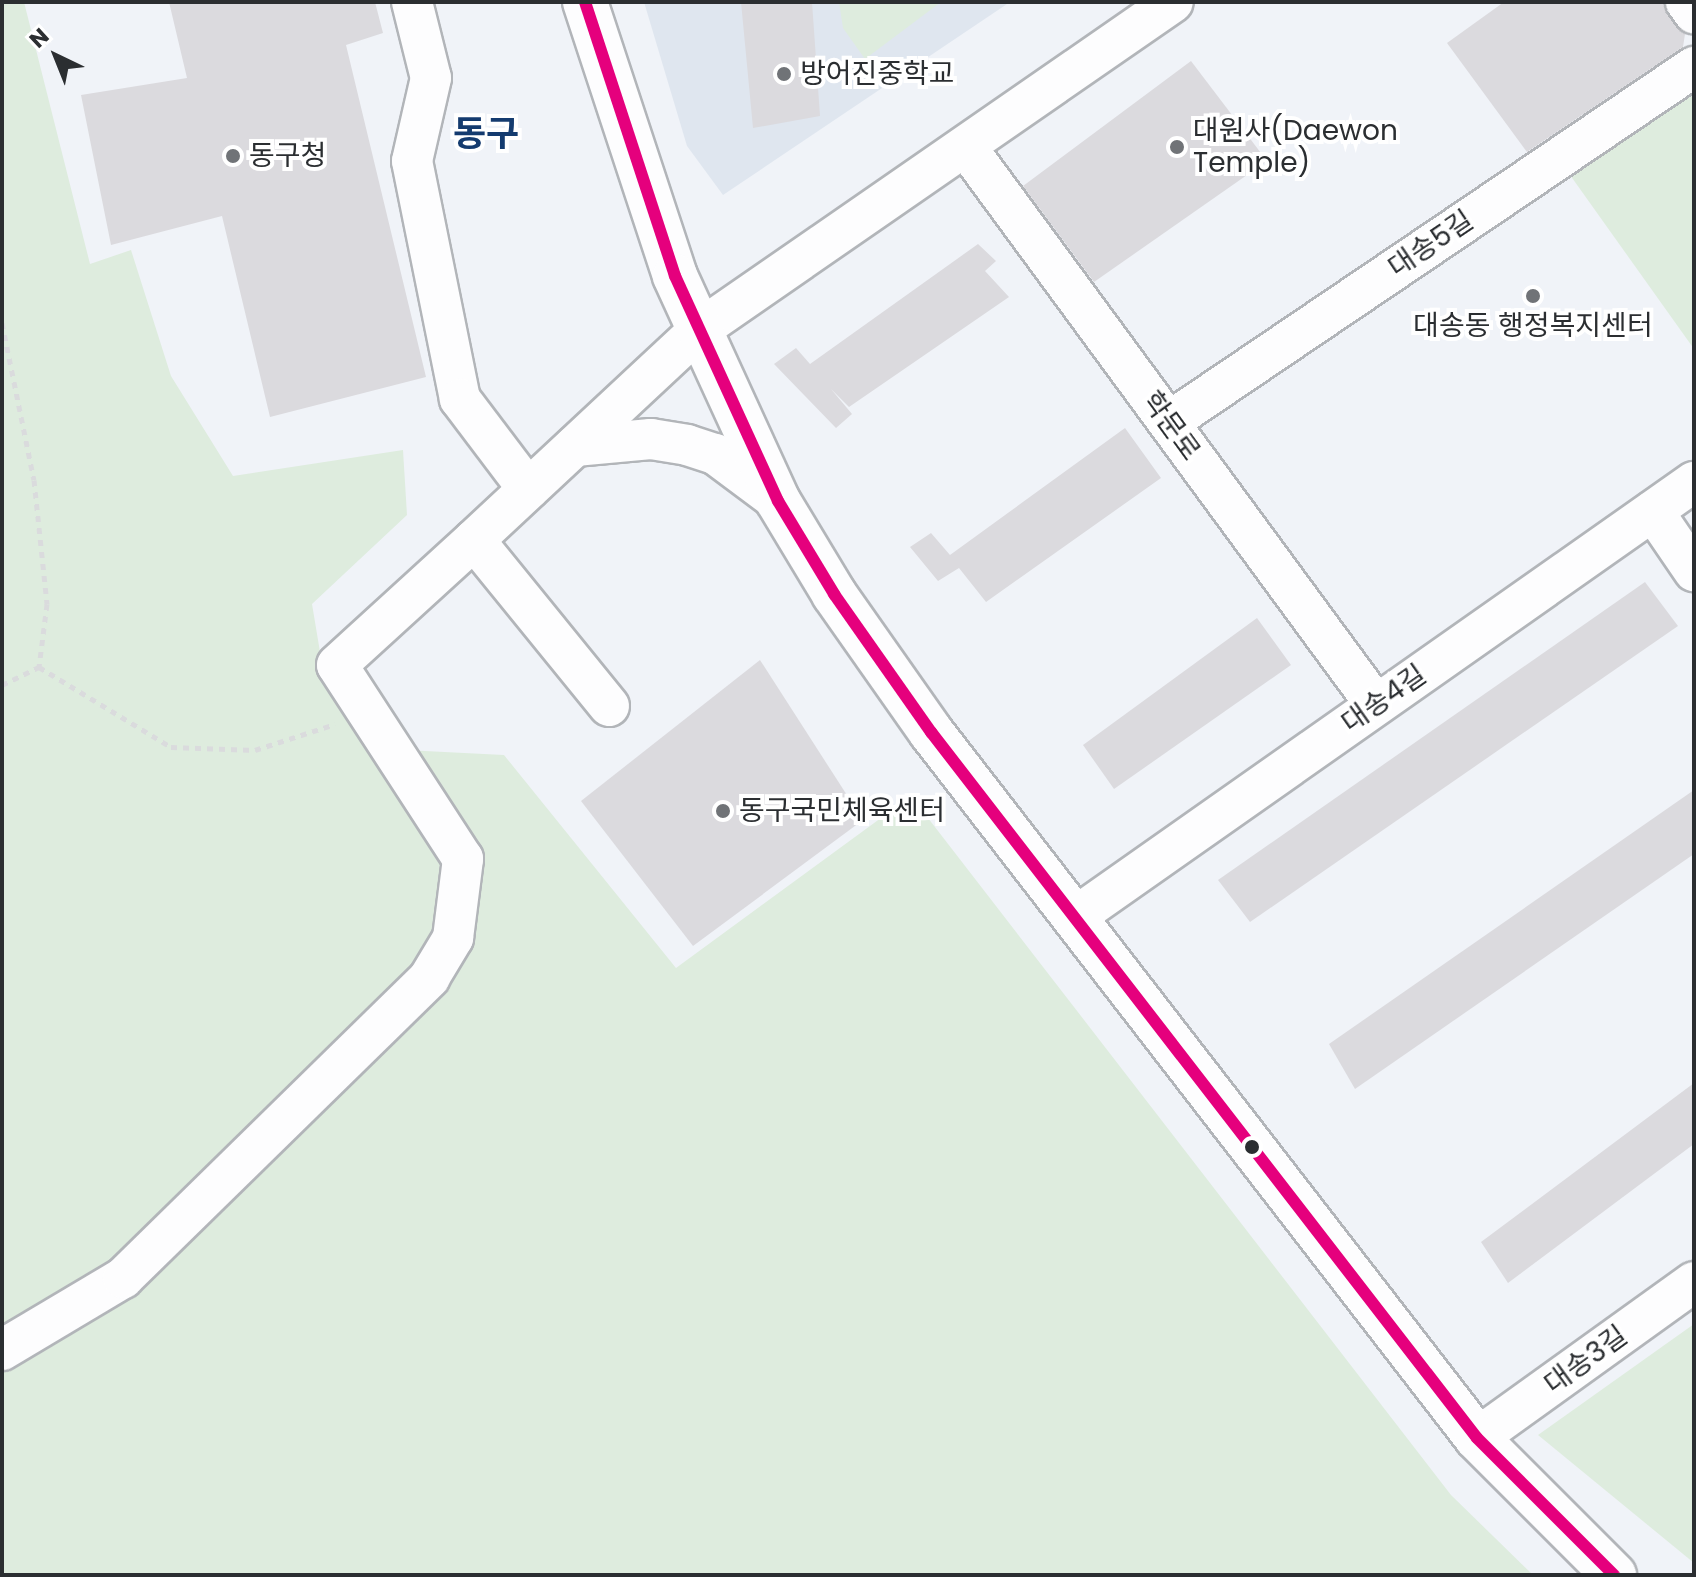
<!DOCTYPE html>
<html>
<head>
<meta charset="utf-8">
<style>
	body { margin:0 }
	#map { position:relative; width:1696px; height:1577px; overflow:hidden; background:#f0f3f8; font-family:Poppins,"Noto Sans KR",sans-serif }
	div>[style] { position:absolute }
	.built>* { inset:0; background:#dfe6ef }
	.green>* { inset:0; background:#deecde }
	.building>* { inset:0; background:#dbdade }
	.path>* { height:5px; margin-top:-2.5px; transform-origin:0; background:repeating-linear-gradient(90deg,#dadbdd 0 6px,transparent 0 12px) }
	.roads { filter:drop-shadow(2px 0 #b2b5b9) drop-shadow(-2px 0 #b2b5b9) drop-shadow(0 2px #b2b5b9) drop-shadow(0 -2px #b2b5b9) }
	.minor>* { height:40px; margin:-20px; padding:0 20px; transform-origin:20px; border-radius:20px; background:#fdfdfe }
	.major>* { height:44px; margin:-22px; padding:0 22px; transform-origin:22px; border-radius:22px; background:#fdfdfe }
	.bus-1>* { height:12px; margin:-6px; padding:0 6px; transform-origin:6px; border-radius:6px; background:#e5007d }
	.dots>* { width:22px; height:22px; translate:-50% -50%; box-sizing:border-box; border:4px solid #fff; border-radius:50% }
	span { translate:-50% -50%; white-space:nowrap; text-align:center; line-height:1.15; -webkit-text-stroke:8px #fff; paint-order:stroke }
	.poi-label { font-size:28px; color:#2b2e31 }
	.left { translate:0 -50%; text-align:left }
	.street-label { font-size:28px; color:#2b2e31 }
	.district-label { font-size:36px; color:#143b6f; font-weight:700 }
	.frame { position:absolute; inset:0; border:4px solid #2b2e31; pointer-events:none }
	.north { position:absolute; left:16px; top:16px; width:80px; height:80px; -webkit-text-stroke:6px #fff; paint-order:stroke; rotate:317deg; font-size:22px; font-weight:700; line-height:32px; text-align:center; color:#2b2e31 }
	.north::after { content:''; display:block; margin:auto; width:28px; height:36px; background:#2b2e31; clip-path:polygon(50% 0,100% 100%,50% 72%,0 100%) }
</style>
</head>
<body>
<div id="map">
	<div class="built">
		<i style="clip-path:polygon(644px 2px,1010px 2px,723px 195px,687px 146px)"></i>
	</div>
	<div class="green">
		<i style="clip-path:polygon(2px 2px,24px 2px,90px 264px,131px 250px,171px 376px,233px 476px,403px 450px,407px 515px,312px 604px,322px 664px,385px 749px,504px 755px,676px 968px,911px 796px,1451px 1495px,1533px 1575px,2px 1575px)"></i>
		<i style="clip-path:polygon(839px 2px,941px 2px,865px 59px,843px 28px)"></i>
		<i style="clip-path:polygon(1694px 94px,1694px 349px,1570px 175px)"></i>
		<i style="clip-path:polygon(1694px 1324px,1694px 1563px,1538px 1435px)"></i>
	</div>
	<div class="building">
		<i style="clip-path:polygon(169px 2px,375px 2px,383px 33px,346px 45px,426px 377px,270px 417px,222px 216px,111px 245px,81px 95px,187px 78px)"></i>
		<i style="clip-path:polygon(741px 2px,812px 2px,820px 116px,753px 128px)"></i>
		<i style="clip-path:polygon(1504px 2px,1663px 2px,1685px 34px,1683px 47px,1527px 152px,1447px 43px)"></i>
		<i style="clip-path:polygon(1191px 61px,1267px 161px,1094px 282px,1023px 186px)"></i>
		<i style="clip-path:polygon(978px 244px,996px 261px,985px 271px,1009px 297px,849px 407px,831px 389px,852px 414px,836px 428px,774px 364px,796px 348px,810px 364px)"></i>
		<i style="clip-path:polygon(1125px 428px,1161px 478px,986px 602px,959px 568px,938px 581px,910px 547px,931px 533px,950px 555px)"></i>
		<i style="clip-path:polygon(1645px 582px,1678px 626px,1250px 922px,1218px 880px)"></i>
		<i style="clip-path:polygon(1257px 618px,1291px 665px,1114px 789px,1083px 745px)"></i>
		<i style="clip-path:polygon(760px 660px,863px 820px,693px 946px,581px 801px)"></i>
		<i style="clip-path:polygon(1694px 790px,1694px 854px,1355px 1089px,1329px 1044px)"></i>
		<i style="clip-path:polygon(1694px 1083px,1694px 1144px,1508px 1283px,1481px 1242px)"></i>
	</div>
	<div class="path">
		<i style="left:2px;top:323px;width:160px;rotate:78.5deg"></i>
		<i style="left:34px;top:480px;width:125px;rotate:84deg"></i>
		<i style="left:47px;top:604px;width:64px;rotate:97.2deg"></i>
		<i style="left:2px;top:685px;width:41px;rotate:-25.9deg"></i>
		<i style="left:39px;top:667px;width:154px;rotate:31.2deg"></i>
		<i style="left:171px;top:747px;width:84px;rotate:2deg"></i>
		<i style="left:255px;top:750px;width:84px;rotate:-18deg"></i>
	</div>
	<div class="roads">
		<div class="minor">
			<i style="left:412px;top:2px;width:78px;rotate:76deg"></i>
			<i style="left:431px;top:78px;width:85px;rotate:102.9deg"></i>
			<i style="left:412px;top:161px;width:243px;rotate:78.6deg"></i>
			<i style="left:460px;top:399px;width:113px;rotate:52.9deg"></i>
			<i style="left:1686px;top:2px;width:14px;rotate:54deg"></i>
			<i style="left:966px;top:147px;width:692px;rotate:53.69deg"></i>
			<i style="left:1169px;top:422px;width:634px;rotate:-34.07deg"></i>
			<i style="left:575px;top:446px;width:76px;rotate:-5.3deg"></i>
			<i style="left:651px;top:439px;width:36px;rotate:9deg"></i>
			<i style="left:687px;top:445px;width:29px;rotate:18deg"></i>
			<i style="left:715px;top:454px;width:79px;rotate:36.7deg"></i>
			<i style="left:1653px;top:511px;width:73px;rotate:55.7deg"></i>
			<i style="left:609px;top:706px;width:214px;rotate:-129.1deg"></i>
			<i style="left:474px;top:540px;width:308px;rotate:-43deg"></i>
			<i style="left:699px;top:330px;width:576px;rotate:-34.68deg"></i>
			<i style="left:1075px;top:917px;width:757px;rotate:-35.1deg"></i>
			<i style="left:2px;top:1350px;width:141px;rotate:-30.8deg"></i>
			<i style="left:123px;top:1278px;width:429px;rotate:-44.4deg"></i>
			<i style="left:429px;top:978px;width:47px;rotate:-59deg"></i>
			<i style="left:453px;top:938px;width:80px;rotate:-82.8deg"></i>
			<i style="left:463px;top:859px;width:231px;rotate:-123deg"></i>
			<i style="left:337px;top:665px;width:185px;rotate:-42.4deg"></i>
			<i style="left:1477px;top:1438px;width:267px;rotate:-35.7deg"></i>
		</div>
		<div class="major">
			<i style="left:585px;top:2px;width:288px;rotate:71.8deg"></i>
			<i style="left:675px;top:276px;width:247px;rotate:65.4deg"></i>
			<i style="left:778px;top:501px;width:109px;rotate:58.9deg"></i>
			<i style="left:834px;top:594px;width:169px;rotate:54.9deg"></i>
			<i style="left:931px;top:732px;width:892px;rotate:52.28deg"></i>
			<i style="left:1477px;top:1438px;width:194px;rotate:45deg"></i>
		</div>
	</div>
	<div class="bus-1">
		<i style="left:585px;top:2px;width:288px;rotate:71.8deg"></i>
		<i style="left:675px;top:276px;width:247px;rotate:65.4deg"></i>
		<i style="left:778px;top:501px;width:109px;rotate:58.9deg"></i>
		<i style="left:834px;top:594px;width:169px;rotate:54.9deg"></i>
		<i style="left:931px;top:732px;width:892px;rotate:52.28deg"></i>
		<i style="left:1477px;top:1438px;width:194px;rotate:45deg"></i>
	</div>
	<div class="dots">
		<i style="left:784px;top:74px;background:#707377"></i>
		<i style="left:1177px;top:147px;background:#707377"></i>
		<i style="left:233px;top:156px;background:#707377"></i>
		<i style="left:1533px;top:296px;background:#707377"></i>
		<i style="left:723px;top:811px;background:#707377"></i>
		<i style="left:1252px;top:1147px;background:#2b2e31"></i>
	</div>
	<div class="poi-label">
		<span class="left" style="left:800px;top:74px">방어진중학교</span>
		<span class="left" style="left:1193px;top:147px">대원사(Daewon<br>Temple)</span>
		<span class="left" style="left:249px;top:156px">동구청</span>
		<span style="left:1533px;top:326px">대송동 행정복지센터</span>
		<span class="left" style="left:739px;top:811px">동구국민체육센터</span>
	</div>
	<div class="street-label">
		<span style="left:1431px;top:244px;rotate:-34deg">대송5길</span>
		<span style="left:1171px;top:426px;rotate:54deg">학문로</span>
		<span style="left:1384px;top:699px;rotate:-35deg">대송4길</span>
		<span style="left:1586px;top:1360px;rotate:-36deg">대송3길</span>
	</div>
	<div class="district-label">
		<span style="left:486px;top:134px">동구</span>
	</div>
	<div class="frame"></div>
	<div class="north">N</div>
</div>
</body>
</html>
